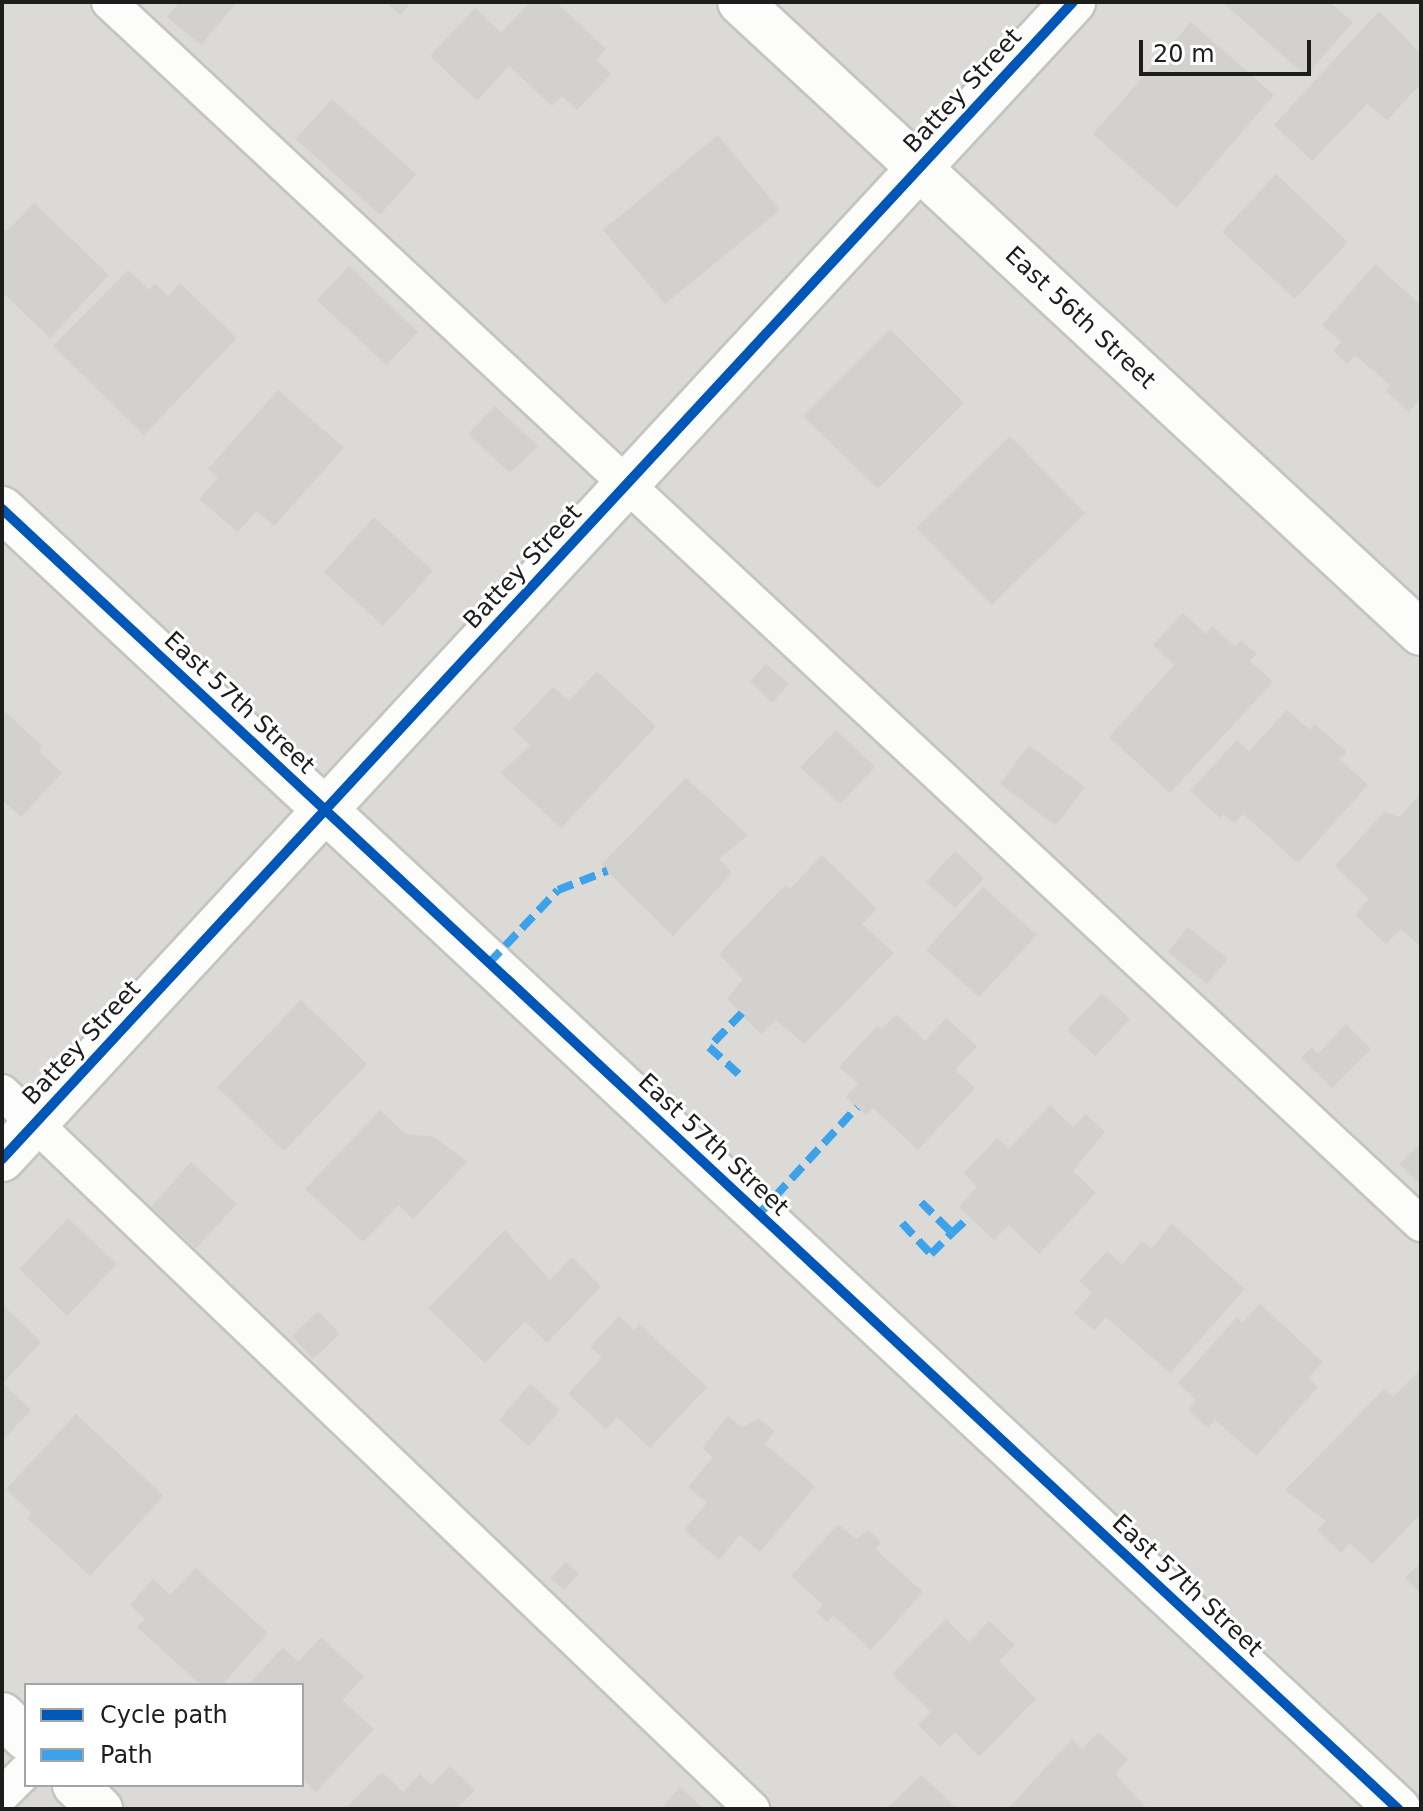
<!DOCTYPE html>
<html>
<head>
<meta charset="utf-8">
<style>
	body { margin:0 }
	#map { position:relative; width:1423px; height:1811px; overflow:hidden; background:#ecebe6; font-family:"DejaVu Sans",sans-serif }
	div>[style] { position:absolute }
	.residential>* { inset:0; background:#dbdad7 }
	.building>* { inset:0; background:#d2d1cd }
	.roads { filter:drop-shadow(2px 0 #c4c4c2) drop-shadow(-2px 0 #c4c4c2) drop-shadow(0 2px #c4c4c2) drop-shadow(0 -2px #c4c4c2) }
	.service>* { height:34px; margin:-17px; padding:0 17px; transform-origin:17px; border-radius:17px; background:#fcfcfb }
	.minor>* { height:44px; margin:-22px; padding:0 22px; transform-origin:22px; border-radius:22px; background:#fcfcfb }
	.quiet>* { height:8px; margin-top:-4px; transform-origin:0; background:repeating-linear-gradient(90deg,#3da2ea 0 16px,transparent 0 24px) }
	.cycleway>* { height:10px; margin:-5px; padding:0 5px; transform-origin:5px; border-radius:5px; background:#0057b8 }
	span { translate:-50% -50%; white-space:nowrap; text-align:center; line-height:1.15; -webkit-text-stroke:6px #fff; paint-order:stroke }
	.street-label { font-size:24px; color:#1d1d1d }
	.frame { position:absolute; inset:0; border:4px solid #1d1d1d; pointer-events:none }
	.legend { position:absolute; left:24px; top:1683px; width:280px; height:104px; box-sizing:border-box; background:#fff; border:2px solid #a5a5a5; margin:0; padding:10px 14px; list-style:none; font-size:24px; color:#1d1d1d }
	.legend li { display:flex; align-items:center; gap:16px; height:40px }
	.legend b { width:40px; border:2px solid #a5a5a5 }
	.scale { position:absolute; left:1139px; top:40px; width:172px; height:36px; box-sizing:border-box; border:4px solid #1d1d1d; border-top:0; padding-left:10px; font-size:24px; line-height:28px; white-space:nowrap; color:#1d1d1d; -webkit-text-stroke:6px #fff; paint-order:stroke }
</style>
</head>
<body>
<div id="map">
	<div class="residential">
		<i style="clip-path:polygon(evenodd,2px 2px,1421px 2px,1421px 1809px,2px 1809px,2px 2px,26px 1685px,302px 1685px,302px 1785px,26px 1785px,26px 1685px)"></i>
	</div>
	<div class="building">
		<i style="clip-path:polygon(180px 2px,237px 2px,201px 45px,167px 17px)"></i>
		<i style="clip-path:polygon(386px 2px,412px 2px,400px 15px)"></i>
		<i style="clip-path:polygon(530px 2px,556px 2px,606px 49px,596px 60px,611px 74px,577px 110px,562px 96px,552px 106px,509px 66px,477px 101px,430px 56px,475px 8px,501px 33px)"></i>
		<i style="clip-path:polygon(1222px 2px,1329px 2px,1353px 22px,1306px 76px)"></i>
		<i style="clip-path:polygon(1379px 11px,1421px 54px,1421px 84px,1387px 120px,1367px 104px,1312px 161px,1274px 125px)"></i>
		<i style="clip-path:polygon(1191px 22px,1274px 95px,1177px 208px,1093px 134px)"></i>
		<i style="clip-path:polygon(332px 99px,416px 174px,380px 215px,296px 139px)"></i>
		<i style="clip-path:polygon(718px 135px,780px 210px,665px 304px,603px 230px)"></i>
		<i style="clip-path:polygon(1276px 174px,1348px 242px,1295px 299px,1222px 232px)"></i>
		<i style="clip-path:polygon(34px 203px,109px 275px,50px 338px,2px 292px,2px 226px,7px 231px)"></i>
		<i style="clip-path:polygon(1375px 264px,1421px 305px,1421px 398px,1409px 412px,1386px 391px,1391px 386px,1355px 355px,1347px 364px,1333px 351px,1341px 342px,1322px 325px)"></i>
		<i style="clip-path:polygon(349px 266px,418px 332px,386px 365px,317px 300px)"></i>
		<i style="clip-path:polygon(128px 270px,149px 290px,155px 283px,168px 296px,180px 283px,237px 338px,144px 435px,53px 346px)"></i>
		<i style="clip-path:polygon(890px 329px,964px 403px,878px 489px,803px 416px)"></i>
		<i style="clip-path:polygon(278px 390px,344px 448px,274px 526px,257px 511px,238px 532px,199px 499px,218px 478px,208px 469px)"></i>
		<i style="clip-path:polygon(495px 406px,538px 446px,510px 473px,468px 434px)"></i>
		<i style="clip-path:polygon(1010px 436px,1085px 513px,992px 605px,916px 528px)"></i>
		<i style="clip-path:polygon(374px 517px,433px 571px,383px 626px,324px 572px)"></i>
		<i style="clip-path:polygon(1183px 613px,1206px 634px,1212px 626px,1235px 647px,1241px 640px,1257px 654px,1250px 661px,1273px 682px,1170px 793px,1109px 737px,1174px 665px,1153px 645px)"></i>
		<i style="clip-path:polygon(766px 664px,789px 684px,772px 703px,750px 681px)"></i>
		<i style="clip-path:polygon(597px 671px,656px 726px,561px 828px,501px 773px,530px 745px,513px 729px,553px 687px,569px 701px)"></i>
		<i style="clip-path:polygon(2px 709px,42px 746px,39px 751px,62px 773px,21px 817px,2px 800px)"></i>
		<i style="clip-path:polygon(1287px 710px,1310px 730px,1315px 724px,1347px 752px,1339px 759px,1368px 785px,1298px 863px,1243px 814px,1234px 823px,1223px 814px,1220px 818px,1190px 791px,1237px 740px,1249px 751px)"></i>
		<i style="clip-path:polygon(836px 730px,875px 767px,840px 804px,800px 767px)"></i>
		<i style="clip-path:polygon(1029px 745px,1085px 787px,1056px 826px,1000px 784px)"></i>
		<i style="clip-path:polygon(686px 778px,748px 835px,719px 859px,732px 873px,673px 936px,601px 865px)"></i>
		<i style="clip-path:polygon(1421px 793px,1421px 947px,1401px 929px,1386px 944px,1355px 915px,1369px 899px,1335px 866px,1384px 812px,1400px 817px)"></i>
		<i style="clip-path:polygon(955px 851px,984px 878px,955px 908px,926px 882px)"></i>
		<i style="clip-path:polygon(822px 855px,877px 909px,862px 924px,894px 953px,804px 1044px,776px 1020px,761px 1034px,727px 999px,743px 979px,719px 954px,785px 885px,790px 889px)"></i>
		<i style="clip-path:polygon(983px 887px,1037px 935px,979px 997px,926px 950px)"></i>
		<i style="clip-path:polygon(1188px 927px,1228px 959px,1207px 984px,1168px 952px)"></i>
		<i style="clip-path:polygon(1102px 993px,1130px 1019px,1095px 1056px,1067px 1030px)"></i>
		<i style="clip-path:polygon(301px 1000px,367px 1064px,284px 1151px,217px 1087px)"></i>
		<i style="clip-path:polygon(896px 1014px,925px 1041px,946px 1018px,977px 1046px,955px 1070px,975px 1088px,918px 1150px,873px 1108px,866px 1116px,846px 1097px,858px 1083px,839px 1067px,878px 1025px,882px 1029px)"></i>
		<i style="clip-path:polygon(1346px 1024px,1371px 1049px,1332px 1088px,1301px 1058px,1312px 1047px,1318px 1054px)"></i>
		<i style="clip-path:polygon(1050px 1105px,1073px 1127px,1086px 1114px,1105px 1132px,1073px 1171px,1096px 1193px,1039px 1254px,1009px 1225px,994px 1240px,959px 1207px,977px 1187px,964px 1173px,997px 1138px,1009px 1149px)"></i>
		<i style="clip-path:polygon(380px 1110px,405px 1134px,434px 1137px,467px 1162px,413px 1219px,399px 1205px,363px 1242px,305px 1189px)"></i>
		<i style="clip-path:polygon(1421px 1143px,1421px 1185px,1399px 1164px)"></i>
		<i style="clip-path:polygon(191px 1162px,237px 1204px,196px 1248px,151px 1207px)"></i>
		<i style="clip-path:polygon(68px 1218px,117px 1264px,67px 1316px,19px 1269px)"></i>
		<i style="clip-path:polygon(1172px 1224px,1245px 1289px,1170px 1373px,1106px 1317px,1094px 1330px,1074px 1313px,1092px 1293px,1079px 1281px,1107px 1251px,1122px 1265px,1142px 1241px,1151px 1249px)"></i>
		<i style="clip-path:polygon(505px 1230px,550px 1280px,572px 1257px,601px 1287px,547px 1343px,525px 1321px,485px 1363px,428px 1308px)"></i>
		<i style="clip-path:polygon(2px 1304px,41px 1342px,3px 1383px,31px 1410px,2px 1441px)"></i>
		<i style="clip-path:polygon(1260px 1304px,1323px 1362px,1308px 1378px,1318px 1387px,1256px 1456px,1215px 1420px,1208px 1428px,1188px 1410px,1196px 1400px,1178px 1383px,1237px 1317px,1242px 1323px)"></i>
		<i style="clip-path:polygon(318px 1311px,340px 1334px,313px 1359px,292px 1336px)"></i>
		<i style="clip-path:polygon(619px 1316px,634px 1330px,639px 1324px,707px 1387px,650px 1448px,617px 1417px,606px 1429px,568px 1394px,602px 1357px,590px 1347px)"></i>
		<i style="clip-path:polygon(1421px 1369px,1421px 1514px,1372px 1564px,1350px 1543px,1341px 1553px,1317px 1530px,1326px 1521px,1285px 1490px,1384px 1389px,1393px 1397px)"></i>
		<i style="clip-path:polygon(530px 1384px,560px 1410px,529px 1446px,499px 1420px)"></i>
		<i style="clip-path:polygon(76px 1414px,164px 1496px,90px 1576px,27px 1518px,31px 1513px,6px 1489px)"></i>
		<i style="clip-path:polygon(728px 1416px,742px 1428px,758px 1418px,774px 1431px,765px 1444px,815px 1486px,760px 1552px,740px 1535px,719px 1560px,684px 1530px,707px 1503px,688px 1487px,713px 1457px,702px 1448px)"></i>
		<i style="clip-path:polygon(838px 1524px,856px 1539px,869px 1530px,881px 1542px,875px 1549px,923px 1592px,871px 1650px,833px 1615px,827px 1622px,816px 1612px,823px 1605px,791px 1576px)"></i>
		<i style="clip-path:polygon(566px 1562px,579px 1574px,564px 1590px,550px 1578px)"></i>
		<i style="clip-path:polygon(1421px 1562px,1421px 1594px,1405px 1578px)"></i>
		<i style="clip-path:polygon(196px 1568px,268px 1633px,222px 1685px,201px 1685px,137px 1627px,145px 1619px,130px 1605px,153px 1579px,170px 1595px)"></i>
		<i style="clip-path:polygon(946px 1619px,969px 1642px,989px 1621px,1015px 1645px,999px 1661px,1036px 1699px,979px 1757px,955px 1732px,940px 1747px,918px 1725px,931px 1712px,892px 1674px)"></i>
		<i style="clip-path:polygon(321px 1637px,364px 1677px,342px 1700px,374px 1729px,316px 1792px,302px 1779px,302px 1685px,248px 1685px,283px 1647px,298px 1662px)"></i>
		<i style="clip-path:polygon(1098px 1732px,1128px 1759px,1115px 1774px,1147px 1809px,1008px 1809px,1072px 1739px,1082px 1749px)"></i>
		<i style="clip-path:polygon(450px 1766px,475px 1790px,456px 1809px,345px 1809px,382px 1772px,403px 1792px,420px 1774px,431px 1785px)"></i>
		<i style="clip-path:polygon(921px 1775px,958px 1809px,886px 1809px)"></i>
		<i style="clip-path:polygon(680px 1787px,704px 1809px,660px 1809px)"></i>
	</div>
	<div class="roads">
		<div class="service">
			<i style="left:109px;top:2px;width:1793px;rotate:42.97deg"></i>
			<i style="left:2px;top:1092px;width:1038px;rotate:43.71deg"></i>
			<i style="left:2px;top:1795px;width:34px;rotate:-45deg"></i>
		</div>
		<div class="minor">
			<i style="left:740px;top:2px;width:928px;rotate:42.82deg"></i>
			<i style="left:2px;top:509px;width:1908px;rotate:42.96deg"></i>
			<i style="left:2px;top:1159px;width:1577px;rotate:-47.21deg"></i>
			<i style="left:2px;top:1715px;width:33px;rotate:44deg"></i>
			<i style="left:75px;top:1785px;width:35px;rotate:44deg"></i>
		</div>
	</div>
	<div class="quiet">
		<i style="left:489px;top:963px;width:100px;rotate:-46.6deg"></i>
		<i style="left:558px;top:890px;width:53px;rotate:-21.2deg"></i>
		<i style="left:742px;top:1013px;width:47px;rotate:134.1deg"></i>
		<i style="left:709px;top:1047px;width:47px;rotate:42.4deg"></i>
		<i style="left:921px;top:1202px;width:44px;rotate:45deg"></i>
		<i style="left:952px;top:1233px;width:23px;rotate:-43deg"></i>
		<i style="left:759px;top:1214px;width:145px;rotate:-47.5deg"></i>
		<i style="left:902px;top:1223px;width:42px;rotate:46.9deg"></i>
		<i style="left:931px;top:1254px;width:30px;rotate:-45deg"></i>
	</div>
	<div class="cycleway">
		<i style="left:2px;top:509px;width:1908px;rotate:42.96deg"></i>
		<i style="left:2px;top:1159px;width:1577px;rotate:-47.21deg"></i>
	</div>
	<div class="street-label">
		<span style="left:963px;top:91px;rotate:-47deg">Battey Street</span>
		<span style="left:1080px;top:318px;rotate:43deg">East 56th Street</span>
		<span style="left:523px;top:567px;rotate:-47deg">Battey Street</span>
		<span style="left:239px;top:703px;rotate:43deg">East 57th Street</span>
		<span style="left:82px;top:1043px;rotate:-47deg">Battey Street</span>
		<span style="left:713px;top:1145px;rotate:43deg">East 57th Street</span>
		<span style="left:1187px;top:1586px;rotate:43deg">East 57th Street</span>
	</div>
	<div class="frame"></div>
	<ul class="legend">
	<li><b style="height:10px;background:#0057b8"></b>Cycle path</li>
	<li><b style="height:10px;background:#3da2ea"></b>Path</li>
	</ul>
	<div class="scale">20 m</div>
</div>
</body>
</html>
